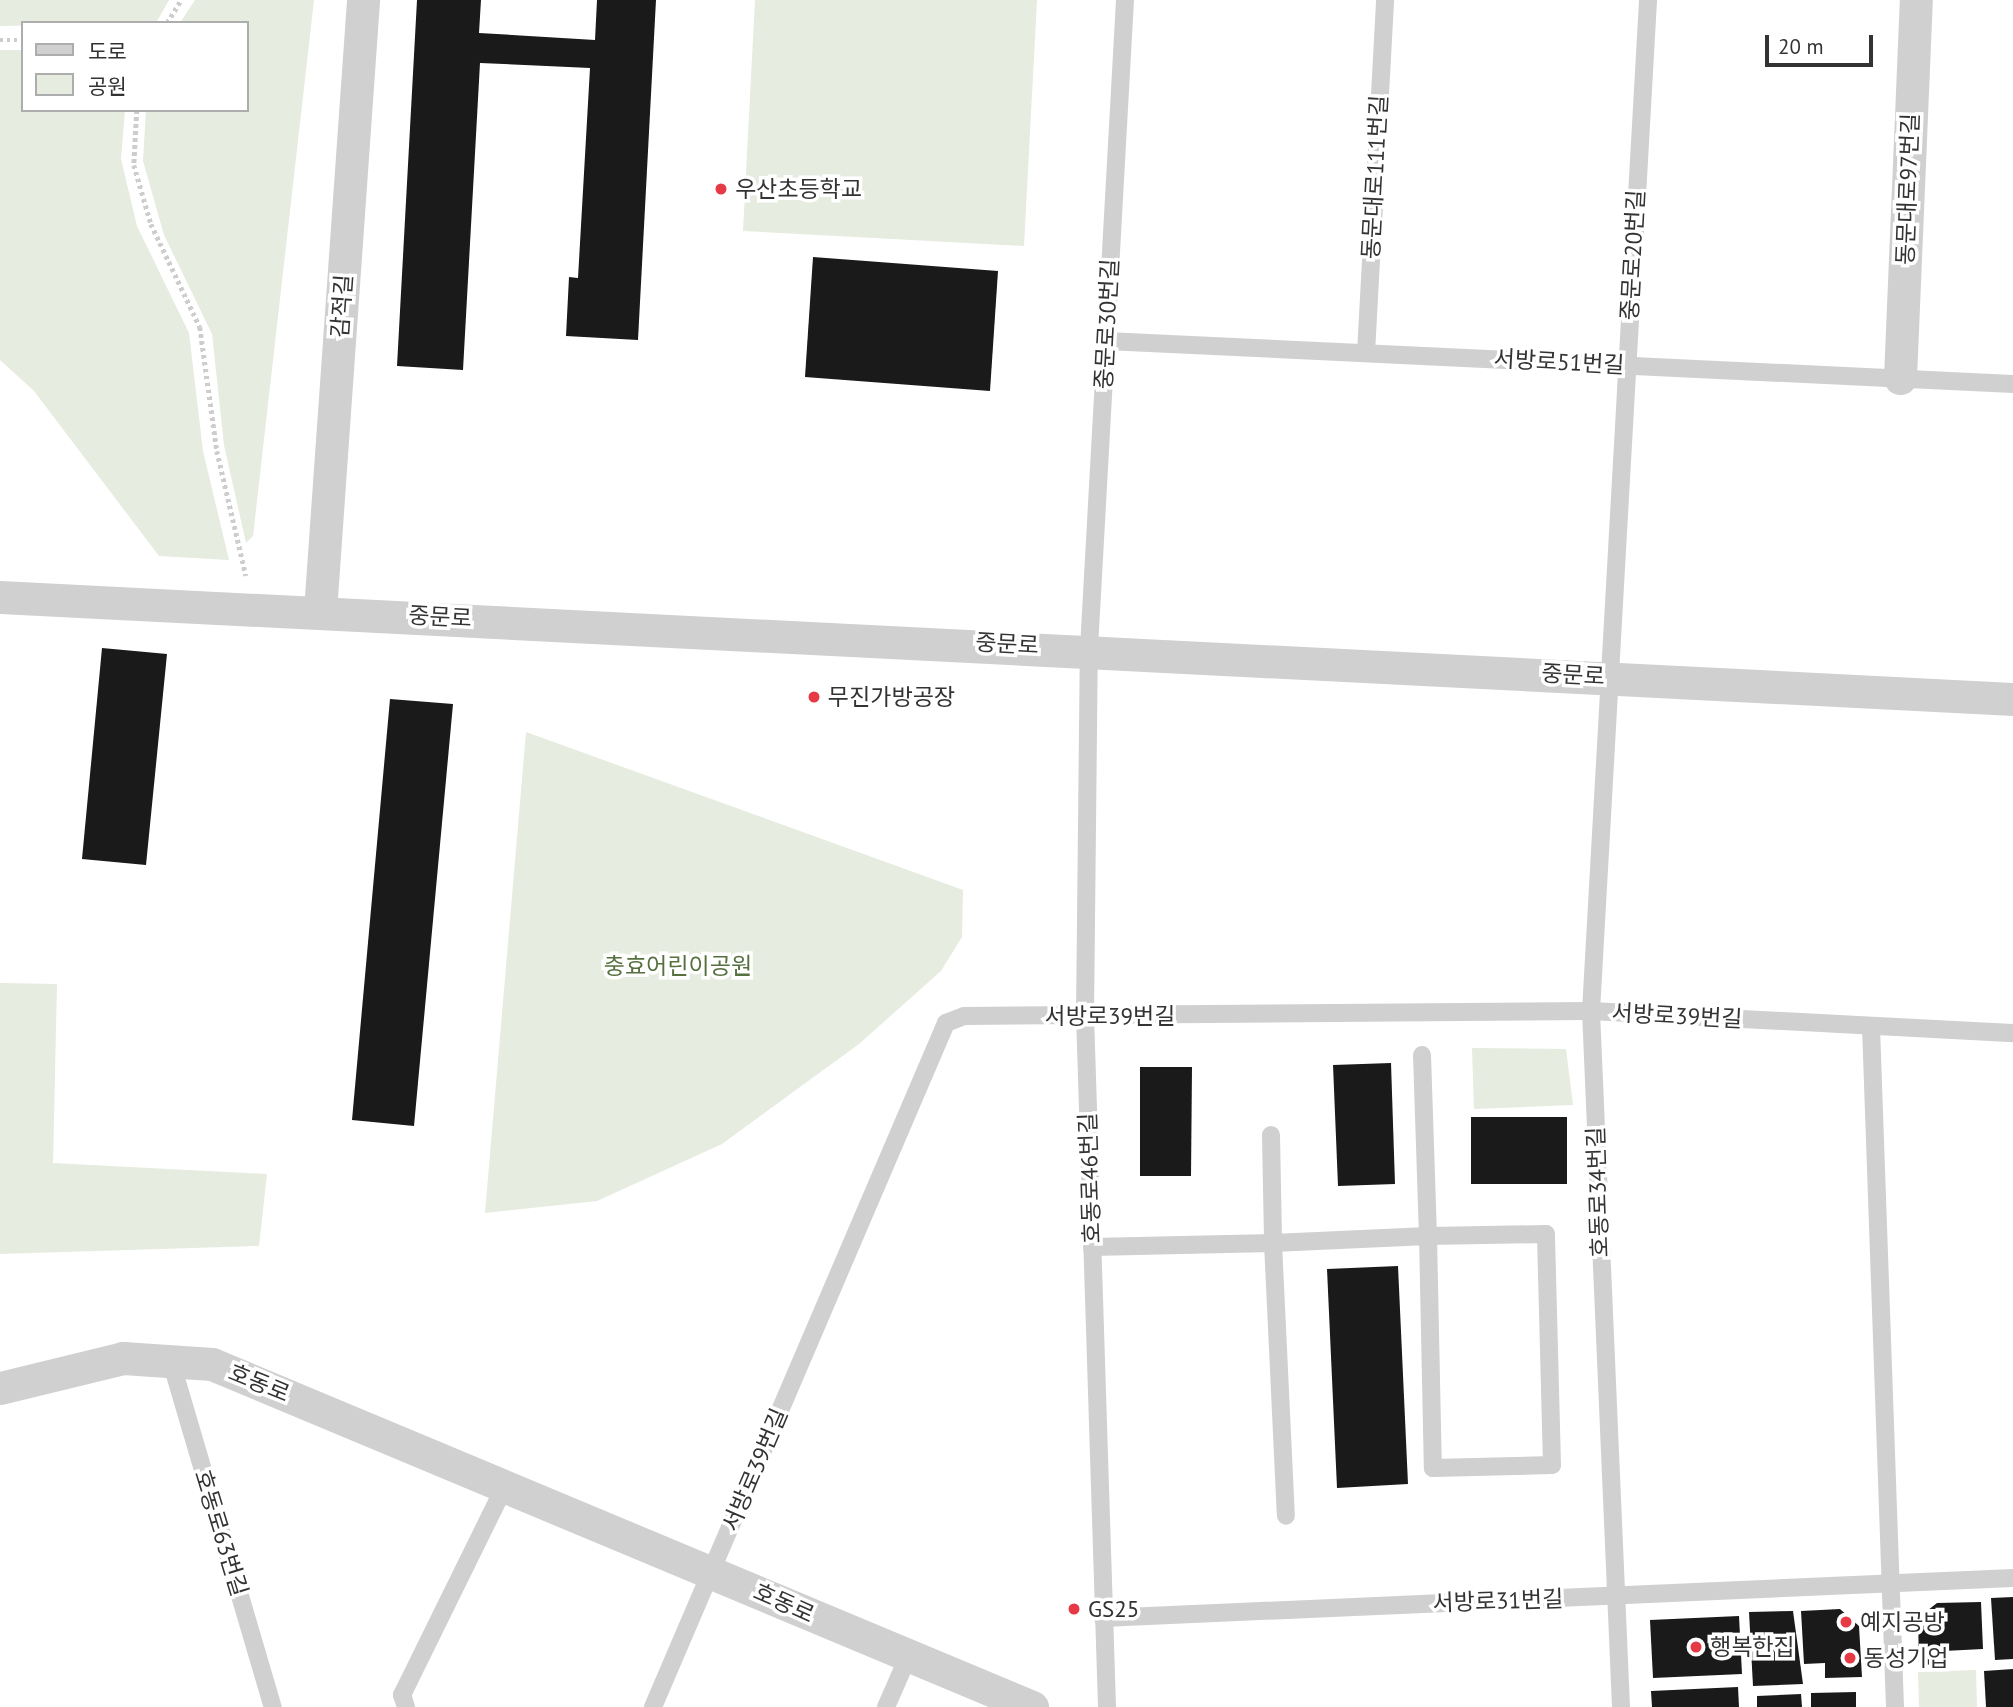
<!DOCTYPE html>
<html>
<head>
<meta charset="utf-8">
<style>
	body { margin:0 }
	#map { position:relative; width:2013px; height:1707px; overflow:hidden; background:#fff; font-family:"PT Sans","Noto Sans KR",sans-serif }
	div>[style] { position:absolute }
	.green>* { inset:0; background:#e6ecdf }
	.building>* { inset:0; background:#1a1a1a }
	.path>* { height:4.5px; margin-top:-2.25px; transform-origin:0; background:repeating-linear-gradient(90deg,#cdcdcd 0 3.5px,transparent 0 7px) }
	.lane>* { height:18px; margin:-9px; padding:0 9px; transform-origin:9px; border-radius:9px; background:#d0d0d0 }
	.street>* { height:33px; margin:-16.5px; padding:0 16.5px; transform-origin:16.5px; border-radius:16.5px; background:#d0d0d0 }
	.dots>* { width:19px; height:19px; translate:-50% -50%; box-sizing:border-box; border:4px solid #fff; border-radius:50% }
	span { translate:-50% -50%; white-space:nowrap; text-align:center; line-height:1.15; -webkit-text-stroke:7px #fff; paint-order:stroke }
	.street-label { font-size:23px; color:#333 }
	.poi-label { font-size:23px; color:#333 }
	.left { translate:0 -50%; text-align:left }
	.park-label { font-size:23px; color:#56703f }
	.legend { position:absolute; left:21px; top:21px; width:228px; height:91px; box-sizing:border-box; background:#fff; border:2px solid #adadad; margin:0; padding:9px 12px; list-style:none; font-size:21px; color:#333 }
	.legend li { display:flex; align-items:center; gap:14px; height:35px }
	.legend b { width:35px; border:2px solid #adadad }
	.scale { position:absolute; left:1765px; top:35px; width:108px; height:32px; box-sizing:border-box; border:4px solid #333; border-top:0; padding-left:9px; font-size:21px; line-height:24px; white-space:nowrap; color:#333; -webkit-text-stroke:5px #fff; paint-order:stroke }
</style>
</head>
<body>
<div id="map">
	<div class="green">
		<i style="clip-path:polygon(0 0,169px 0,156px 23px,0 26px)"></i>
		<i style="clip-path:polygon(195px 0,314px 0,253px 536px,246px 543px,224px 445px,212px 334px,164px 235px,143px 161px,146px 110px,247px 110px,247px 23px,180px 23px)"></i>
		<i style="clip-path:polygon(755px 0,1037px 0,1024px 246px,743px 231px)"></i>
		<i style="clip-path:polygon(0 50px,23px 50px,23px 110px,125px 110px,121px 159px,137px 226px,189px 333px,203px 451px,229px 560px,159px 556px,34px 391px,0 360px)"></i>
		<i style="clip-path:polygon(526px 732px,963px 890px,962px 937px,941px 971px,859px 1044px,722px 1144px,597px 1201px,485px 1213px)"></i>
		<i style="clip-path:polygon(0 983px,57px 984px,53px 1163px,267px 1174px,259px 1246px,0 1254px)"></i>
		<i style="clip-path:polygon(1472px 1048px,1566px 1049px,1573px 1105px,1474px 1109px)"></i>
		<i style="clip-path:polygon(1976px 1670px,1977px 1707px,1919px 1707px,1918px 1672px)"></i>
	</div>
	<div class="building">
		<i style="clip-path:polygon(417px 0,481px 0,479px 33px,595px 40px,597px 0,656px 0,638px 340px,566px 336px,569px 277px,578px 278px,590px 68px,480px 63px,463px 370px,397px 366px)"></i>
		<i style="clip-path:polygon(813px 257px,998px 271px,990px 391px,805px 377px)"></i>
		<i style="clip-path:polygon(102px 648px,167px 654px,146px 865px,82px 859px)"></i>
		<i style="clip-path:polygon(390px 699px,453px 704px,414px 1126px,352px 1120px)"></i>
		<i style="clip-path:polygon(1391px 1063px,1395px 1184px,1338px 1186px,1333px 1065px)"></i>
		<i style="clip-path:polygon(1140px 1067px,1192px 1067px,1191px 1176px,1140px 1176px)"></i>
		<i style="clip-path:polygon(1471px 1117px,1567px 1117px,1567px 1184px,1471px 1184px)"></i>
		<i style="clip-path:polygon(1398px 1266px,1408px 1484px,1337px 1488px,1327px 1269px)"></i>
		<i style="clip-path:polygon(2013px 1597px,2013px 1659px,1995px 1660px,1991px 1598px)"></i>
		<i style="clip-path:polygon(1981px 1602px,1983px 1649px,1944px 1651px,1944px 1664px,1919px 1665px,1918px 1618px,1937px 1603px)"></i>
		<i style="clip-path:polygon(1840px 1609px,1859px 1626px,1862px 1677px,1825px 1678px,1825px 1663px,1804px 1664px,1801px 1611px)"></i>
		<i style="clip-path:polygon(1793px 1611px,1803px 1684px,1753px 1686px,1749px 1612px)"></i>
		<i style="clip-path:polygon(1739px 1616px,1742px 1674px,1653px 1678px,1650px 1620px)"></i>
		<i style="clip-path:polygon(2013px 1669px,2013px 1707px,1986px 1707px,1984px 1671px)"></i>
		<i style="clip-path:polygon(1738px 1687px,1739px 1707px,1652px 1707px,1651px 1691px)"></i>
		<i style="clip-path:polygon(1856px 1692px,1856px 1707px,1811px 1707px,1811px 1693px)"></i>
		<i style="clip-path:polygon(1801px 1694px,1802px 1707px,1757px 1707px,1757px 1696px)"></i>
	</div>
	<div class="path">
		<i style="left:167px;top:23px;width:27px;rotate:-59deg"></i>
		<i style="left:0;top:40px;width:23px"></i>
		<i style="left:137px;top:110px;width:55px;rotate:93.1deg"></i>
		<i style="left:134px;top:165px;width:61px;rotate:73.9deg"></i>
		<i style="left:151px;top:224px;width:114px;rotate:64.6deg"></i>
		<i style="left:200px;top:327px;width:125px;rotate:82.2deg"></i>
		<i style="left:217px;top:451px;width:128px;rotate:76.9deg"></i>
	</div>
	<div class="lane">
		<i style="left:1106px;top:341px;width:908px;rotate:2.71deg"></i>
		<i style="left:1366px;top:353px;width:354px;rotate:-86.9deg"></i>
		<i style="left:1871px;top:1027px;width:680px;rotate:87.98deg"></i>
		<i style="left:1271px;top:1135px;width:108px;rotate:88.9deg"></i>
		<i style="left:1273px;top:1243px;width:155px;rotate:-2.6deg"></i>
		<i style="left:1428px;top:1236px;width:232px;rotate:88.8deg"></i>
		<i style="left:1433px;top:1468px;width:119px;rotate:-1.4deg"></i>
		<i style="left:1552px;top:1465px;width:231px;rotate:-91.5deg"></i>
		<i style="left:1546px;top:1234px;width:118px;rotate:179deg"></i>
		<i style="left:1428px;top:1236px;width:181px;rotate:-91.9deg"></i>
		<i style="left:1092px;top:1247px;width:181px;rotate:-1.3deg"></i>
		<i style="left:1273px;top:1243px;width:273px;rotate:87.3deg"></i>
		<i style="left:170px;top:1358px;width:364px;rotate:73.6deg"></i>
		<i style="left:1103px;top:1618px;width:911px;rotate:-2.52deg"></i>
		<i style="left:406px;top:1707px;width:13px;rotate:-108deg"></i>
		<i style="left:402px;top:1695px;width:231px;rotate:-63.8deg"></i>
		<i style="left:653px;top:1707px;width:744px;rotate:-66.81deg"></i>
		<i style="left:946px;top:1023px;width:19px;rotate:-21deg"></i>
		<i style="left:964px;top:1016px;width:627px;rotate:-0.46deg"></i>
		<i style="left:1591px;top:1011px;width:423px;rotate:3deg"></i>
		<i style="left:886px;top:1707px;width:55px;rotate:-66.3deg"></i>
		<i style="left:1107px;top:1707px;width:691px;rotate:-91.82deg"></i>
		<i style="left:1085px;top:1016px;width:368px;rotate:-89.4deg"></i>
		<i style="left:1089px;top:648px;width:649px;rotate:-86.82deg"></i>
		<i style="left:1621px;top:1707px;width:697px;rotate:-92.47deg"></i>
		<i style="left:1591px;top:1011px;width:1013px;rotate:-86.77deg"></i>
	</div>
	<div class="street">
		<i style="left:1900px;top:378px;width:378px;rotate:-87.6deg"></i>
		<i style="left:0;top:597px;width:2016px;rotate:2.9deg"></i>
		<i style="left:320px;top:611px;width:613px;rotate:-85.97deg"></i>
		<i style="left:0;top:1388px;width:127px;rotate:-13.7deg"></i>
		<i style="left:123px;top:1358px;width:89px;rotate:3.9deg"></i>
		<i style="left:212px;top:1364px;width:889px;rotate:22.7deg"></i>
	</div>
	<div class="dots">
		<i style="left:721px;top:189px;background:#e63946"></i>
		<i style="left:814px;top:697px;background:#e63946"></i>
		<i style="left:1074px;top:1609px;background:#e63946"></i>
		<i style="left:1846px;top:1622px;background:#e63946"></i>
		<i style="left:1696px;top:1647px;background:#e63946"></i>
		<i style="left:1850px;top:1658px;background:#e63946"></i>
	</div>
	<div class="street-label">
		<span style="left:1375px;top:177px;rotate:-87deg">동문대로111번길</span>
		<span style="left:1908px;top:189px;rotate:-88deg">동문대로97번길</span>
		<span style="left:1633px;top:255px;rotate:-87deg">중문로20번길</span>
		<span style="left:342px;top:306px;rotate:-86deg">감적길</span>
		<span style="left:1107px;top:324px;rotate:-87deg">중문로30번길</span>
		<span style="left:1559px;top:362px;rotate:3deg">서방로51번길</span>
		<span style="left:440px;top:617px;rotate:3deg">중문로</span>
		<span style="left:1007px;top:644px;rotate:3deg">중문로</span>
		<span style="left:1573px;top:675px;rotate:3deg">중문로</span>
		<span style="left:1110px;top:1016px">서방로39번길</span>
		<span style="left:1677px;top:1016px;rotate:3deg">서방로39번길</span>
		<span style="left:1090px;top:1178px;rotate:-92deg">호동로46번길</span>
		<span style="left:1598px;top:1192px;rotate:-92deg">호동로34번길</span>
		<span style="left:259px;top:1383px;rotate:22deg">호동로</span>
		<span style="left:755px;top:1470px;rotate:-67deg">서방로39번길</span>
		<span style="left:221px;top:1533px;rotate:73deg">호동로63번길</span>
		<span style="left:1498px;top:1601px;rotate:-2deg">서방로31번길</span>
		<span style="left:784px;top:1603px;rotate:24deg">호동로</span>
	</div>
	<div class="poi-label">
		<span class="left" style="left:735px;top:189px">우산초등학교</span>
		<span class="left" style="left:828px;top:697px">무진가방공장</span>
		<span class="left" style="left:1088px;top:1609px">GS25</span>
		<span class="left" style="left:1860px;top:1622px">예지공방</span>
		<span class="left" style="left:1710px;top:1647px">행복한집</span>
		<span class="left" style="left:1864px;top:1658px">동성기업</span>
	</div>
	<div class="park-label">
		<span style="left:678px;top:966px">충효어린이공원</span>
	</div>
	<ul class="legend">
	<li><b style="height:9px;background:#d0d0d0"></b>도로</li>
	<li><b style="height:19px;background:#e6ecdf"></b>공원</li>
	</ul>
	<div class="scale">20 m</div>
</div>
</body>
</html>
